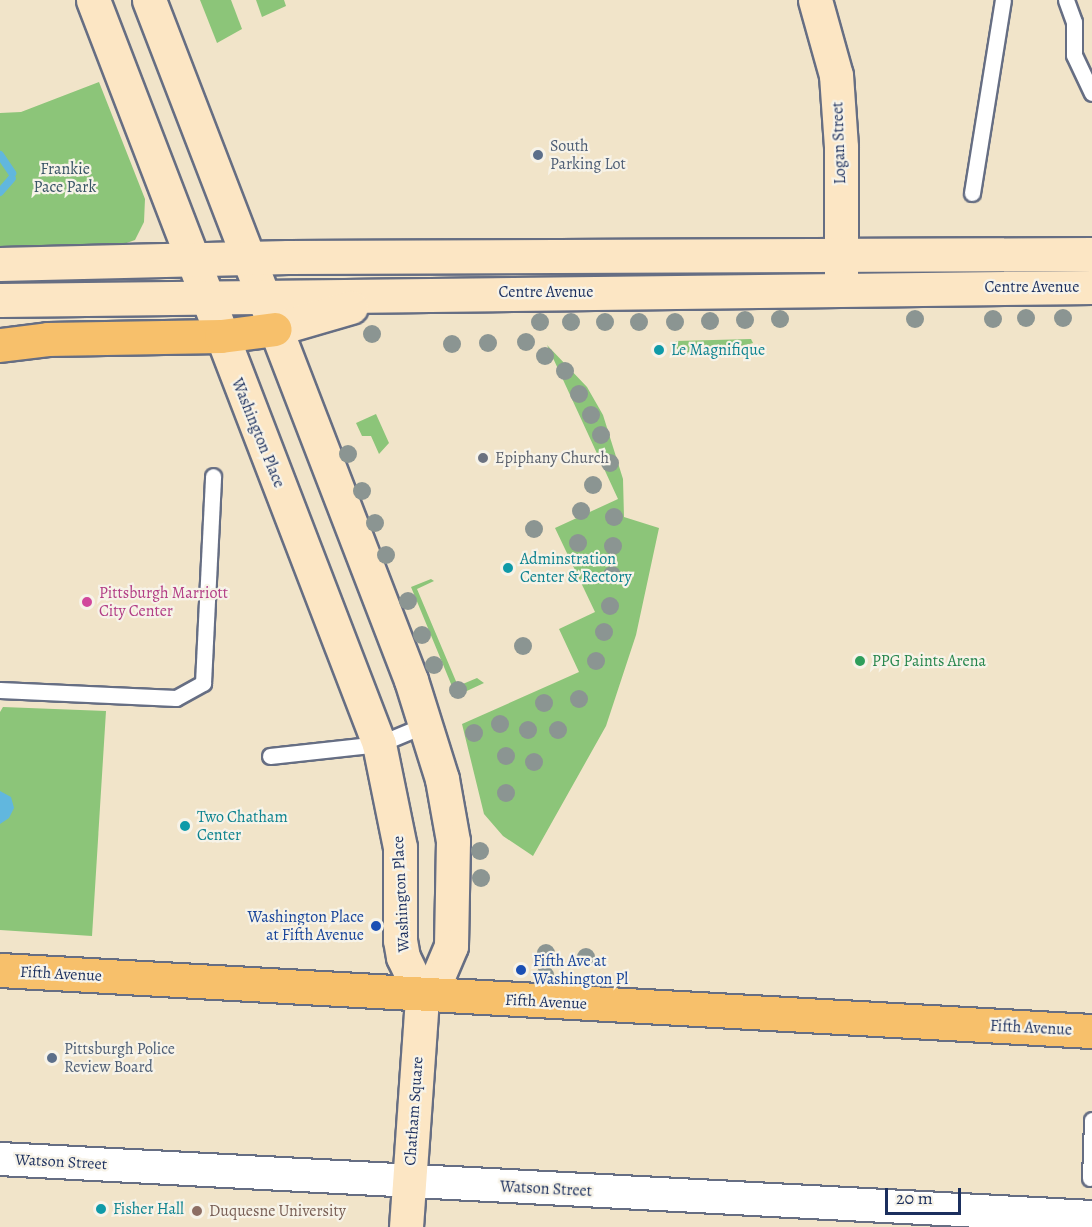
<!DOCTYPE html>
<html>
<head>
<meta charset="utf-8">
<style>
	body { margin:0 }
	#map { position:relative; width:1092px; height:1227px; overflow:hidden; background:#f1e4c9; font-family:Alegreya,serif }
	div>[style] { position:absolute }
	.green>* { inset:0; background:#8cc579 }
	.water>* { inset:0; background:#61b7de }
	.stream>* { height:8px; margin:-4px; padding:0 4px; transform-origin:4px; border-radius:4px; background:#61b7de }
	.roads { filter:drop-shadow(2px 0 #666e83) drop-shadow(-2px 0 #666e83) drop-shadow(0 2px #666e83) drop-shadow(0 -2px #666e83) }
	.lane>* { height:15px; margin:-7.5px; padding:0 7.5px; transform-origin:7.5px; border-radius:7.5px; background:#fff }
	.street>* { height:32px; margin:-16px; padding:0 16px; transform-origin:16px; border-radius:16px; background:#fff }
	.secondary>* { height:33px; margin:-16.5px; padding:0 16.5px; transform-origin:16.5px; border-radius:16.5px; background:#fce6c4 }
	.primary>* { height:33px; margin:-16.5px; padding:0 16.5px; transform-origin:16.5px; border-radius:16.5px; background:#f7c06b }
	.highway>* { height:33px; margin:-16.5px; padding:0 16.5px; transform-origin:16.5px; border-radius:16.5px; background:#f7c06b }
	.trees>* { width:18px; height:18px; margin:-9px; border-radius:50%; background:#8b9592 }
	.dots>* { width:16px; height:16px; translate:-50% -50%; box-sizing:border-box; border:3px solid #f7f3e8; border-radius:50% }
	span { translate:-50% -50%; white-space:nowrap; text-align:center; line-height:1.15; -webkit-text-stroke:4.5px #f7f3e8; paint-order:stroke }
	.street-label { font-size:16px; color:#1b2f5e }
	.service-label { font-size:16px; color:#4e5e75 }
	.left { translate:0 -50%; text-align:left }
	.park-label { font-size:16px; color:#375465 }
	.culture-label { font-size:16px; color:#0d838f }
	.worship-label { font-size:16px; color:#5b616d }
	.hotel-label { font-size:16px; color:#b23c85 }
	.leisure-label { font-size:16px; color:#27864d }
	.transit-label { font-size:16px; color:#164399 }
	.right { translate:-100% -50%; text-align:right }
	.education-label { font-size:16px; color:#785e54 }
	.scale { position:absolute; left:885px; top:1188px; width:76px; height:27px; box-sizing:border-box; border:3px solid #1b2f5e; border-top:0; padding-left:8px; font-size:18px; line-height:21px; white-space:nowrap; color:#1b2f5e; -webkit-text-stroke:4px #f7f3e8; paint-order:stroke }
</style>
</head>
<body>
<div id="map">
	<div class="green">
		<i style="clip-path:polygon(200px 0,231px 0,242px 29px,217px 43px)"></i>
		<i style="clip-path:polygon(256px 0,284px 0,286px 6px,262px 17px)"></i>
		<i style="clip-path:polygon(99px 82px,145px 199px,144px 222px,135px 240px,121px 245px,0 249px,0 113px,21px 112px)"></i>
		<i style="clip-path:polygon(751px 339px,753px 343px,707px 356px,687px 354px,673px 347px,676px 341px)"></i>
		<i style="clip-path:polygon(547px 345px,587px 387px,603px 415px,623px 479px,624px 517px,659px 528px,636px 635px,606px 726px,533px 856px,503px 836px,484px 814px,462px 724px,579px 672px,559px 629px,595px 612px,555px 528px,618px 499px)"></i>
		<i style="clip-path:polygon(376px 414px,389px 443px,379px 454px,371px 436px,362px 436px,356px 423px)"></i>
		<i style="clip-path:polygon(431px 579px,434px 581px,417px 589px,458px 686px,477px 678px,484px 683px,456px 696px,411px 587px)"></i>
		<i style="clip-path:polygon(3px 707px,106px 711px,92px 936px,0 930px,0 712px)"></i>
	</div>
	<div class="water">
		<i style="clip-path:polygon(0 791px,11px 797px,14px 808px,9px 818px,0 824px)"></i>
	</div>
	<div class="stream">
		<i style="left:0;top:155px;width:22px;rotate:56deg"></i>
		<i style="left:0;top:192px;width:18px;rotate:-49deg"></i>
	</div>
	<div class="roads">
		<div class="lane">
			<i style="left:1066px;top:0;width:23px;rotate:70deg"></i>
			<i style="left:1074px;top:22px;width:33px;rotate:90deg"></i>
			<i style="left:1074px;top:55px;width:42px;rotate:64.7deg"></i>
			<i style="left:972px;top:193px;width:195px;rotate:-80.9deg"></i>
			<i style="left:0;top:690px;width:176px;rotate:2.6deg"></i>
			<i style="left:176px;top:698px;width:31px;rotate:-29deg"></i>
			<i style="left:203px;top:683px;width:207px;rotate:-87.2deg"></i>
			<i style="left:270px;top:756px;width:110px;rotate:-6.3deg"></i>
			<i style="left:379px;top:744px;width:52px;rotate:-22.6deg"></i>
			<i style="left:1090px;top:1178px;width:58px;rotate:-88deg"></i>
		</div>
		<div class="street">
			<i style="left:0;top:1159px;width:1094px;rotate:3.04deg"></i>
		</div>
		<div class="secondary">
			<i style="left:93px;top:0;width:797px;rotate:68.97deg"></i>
			<i style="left:379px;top:744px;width:105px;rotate:78.5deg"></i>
			<i style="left:400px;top:847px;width:93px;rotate:90deg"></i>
			<i style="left:400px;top:940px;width:17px;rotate:80deg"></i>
			<i style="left:403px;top:957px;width:43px;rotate:64deg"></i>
			<i style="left:149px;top:0;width:729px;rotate:68.93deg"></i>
			<i style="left:411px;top:680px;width:104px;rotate:72.6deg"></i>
			<i style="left:442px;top:779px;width:63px;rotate:79.9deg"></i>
			<i style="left:453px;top:841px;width:105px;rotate:91.1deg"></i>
			<i style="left:451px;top:946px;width:36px;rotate:113deg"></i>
			<i style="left:437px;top:979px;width:23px;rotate:131deg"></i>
			<i style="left:815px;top:0;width:78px;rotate:74.4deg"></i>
			<i style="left:836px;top:75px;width:72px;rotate:86deg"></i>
			<i style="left:841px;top:147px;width:131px;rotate:90deg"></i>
			<i style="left:0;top:264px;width:288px;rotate:-1.4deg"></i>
			<i style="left:288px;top:257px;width:804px;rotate:-0.21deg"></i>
			<i style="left:0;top:300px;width:1092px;rotate:-0.68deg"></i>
			<i style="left:275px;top:329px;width:79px;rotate:-16.1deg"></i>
			<i style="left:406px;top:1227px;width:232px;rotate:-86deg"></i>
		</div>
		<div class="primary">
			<i style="left:0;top:970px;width:1094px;rotate:3.2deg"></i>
		</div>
		<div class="highway">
			<i style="left:0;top:345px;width:48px;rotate:-7.1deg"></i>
			<i style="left:48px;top:339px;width:173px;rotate:-1deg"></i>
			<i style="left:221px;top:336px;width:54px;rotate:-7.4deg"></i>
		</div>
	</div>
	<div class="trees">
		<i style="left:1026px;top:318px"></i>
		<i style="left:1063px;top:318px"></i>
		<i style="left:780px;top:319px"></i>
		<i style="left:915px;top:319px"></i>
		<i style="left:993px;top:319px"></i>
		<i style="left:745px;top:320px"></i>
		<i style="left:710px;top:321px"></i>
		<i style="left:540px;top:322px"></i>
		<i style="left:571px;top:322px"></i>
		<i style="left:605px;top:322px"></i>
		<i style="left:639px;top:322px"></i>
		<i style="left:675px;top:322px"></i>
		<i style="left:372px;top:334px"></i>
		<i style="left:526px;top:342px"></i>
		<i style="left:488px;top:343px"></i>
		<i style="left:452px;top:344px"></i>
		<i style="left:545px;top:356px"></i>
		<i style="left:565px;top:371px"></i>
		<i style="left:579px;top:394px"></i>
		<i style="left:591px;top:415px"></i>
		<i style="left:601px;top:435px"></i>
		<i style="left:348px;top:454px"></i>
		<i style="left:610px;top:463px"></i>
		<i style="left:593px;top:485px"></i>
		<i style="left:362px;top:491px"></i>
		<i style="left:581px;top:511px"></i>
		<i style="left:614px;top:517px"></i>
		<i style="left:375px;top:523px"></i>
		<i style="left:534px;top:529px"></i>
		<i style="left:578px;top:543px"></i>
		<i style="left:613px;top:546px"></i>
		<i style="left:386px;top:555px"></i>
		<i style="left:612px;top:575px"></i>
		<i style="left:408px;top:601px"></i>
		<i style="left:610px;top:606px"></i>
		<i style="left:604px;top:632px"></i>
		<i style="left:422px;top:635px"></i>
		<i style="left:523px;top:646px"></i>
		<i style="left:596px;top:661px"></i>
		<i style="left:434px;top:665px"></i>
		<i style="left:458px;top:690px"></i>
		<i style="left:579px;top:699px"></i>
		<i style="left:544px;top:703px"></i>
		<i style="left:500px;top:724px"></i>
		<i style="left:528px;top:730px"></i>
		<i style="left:558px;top:730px"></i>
		<i style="left:474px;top:733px"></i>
		<i style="left:506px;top:756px"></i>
		<i style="left:534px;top:762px"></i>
		<i style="left:506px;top:793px"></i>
		<i style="left:480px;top:851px"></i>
		<i style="left:481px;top:878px"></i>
		<i style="left:546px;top:953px"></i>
		<i style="left:586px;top:957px"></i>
		<i style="left:545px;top:975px"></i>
	</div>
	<div class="dots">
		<i style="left:538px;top:155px;background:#5c6f8a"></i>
		<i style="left:659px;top:350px;background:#0f9aa8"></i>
		<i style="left:483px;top:458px;background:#6b7280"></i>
		<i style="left:508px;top:568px;background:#0f9aa8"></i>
		<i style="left:87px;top:602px;background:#d1479c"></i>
		<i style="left:860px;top:661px;background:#2e9e5b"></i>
		<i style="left:185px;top:826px;background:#0f9aa8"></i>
		<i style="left:376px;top:926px;background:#1a4fb4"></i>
		<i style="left:521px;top:970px;background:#1a4fb4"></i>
		<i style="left:52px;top:1058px;background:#5c6f8a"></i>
		<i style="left:101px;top:1209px;background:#0f9aa8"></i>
		<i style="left:197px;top:1211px;background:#8d6e63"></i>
	</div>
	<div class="street-label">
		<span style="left:839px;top:143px;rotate:-92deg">Logan Street</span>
		<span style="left:1032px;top:287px">Centre Avenue</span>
		<span style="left:546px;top:292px">Centre Avenue</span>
		<span style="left:258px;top:433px;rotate:68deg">Washington Place</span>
		<span style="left:401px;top:894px;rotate:-93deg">Washington Place</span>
		<span style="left:61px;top:974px;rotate:3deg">Fifth Avenue</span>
		<span style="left:546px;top:1002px;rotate:3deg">Fifth Avenue</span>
		<span style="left:1031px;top:1028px;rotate:3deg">Fifth Avenue</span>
		<span style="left:414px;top:1111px;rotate:-86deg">Chatham Square</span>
		<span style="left:61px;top:1162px;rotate:3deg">Watson Street</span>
		<span style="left:546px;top:1189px;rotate:3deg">Watson Street</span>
	</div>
	<div class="service-label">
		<span class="left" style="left:550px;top:155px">South<br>Parking Lot</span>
		<span class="left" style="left:64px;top:1058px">Pittsburgh Police<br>Review Board</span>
	</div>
	<div class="park-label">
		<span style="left:65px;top:178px">Frankie<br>Pace Park</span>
	</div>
	<div class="culture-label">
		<span class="left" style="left:671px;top:350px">Le Magnifique</span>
		<span class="left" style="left:520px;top:568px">Adminstration<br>Center &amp; Rectory</span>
		<span class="left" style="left:197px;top:826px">Two Chatham<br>Center</span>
		<span class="left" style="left:113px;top:1209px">Fisher Hall</span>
	</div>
	<div class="worship-label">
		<span class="left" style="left:495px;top:458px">Epiphany Church</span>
	</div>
	<div class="hotel-label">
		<span class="left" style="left:99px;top:602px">Pittsburgh Marriott<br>City Center</span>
	</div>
	<div class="leisure-label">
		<span class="left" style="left:872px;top:661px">PPG Paints Arena</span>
	</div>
	<div class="transit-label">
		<span class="right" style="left:364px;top:926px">Washington Place<br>at Fifth Avenue</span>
		<span class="left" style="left:533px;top:970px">Fifth Ave at<br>Washington Pl</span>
	</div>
	<div class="education-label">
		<span class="left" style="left:209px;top:1211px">Duquesne University</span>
	</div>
	<div class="scale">20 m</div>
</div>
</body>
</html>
